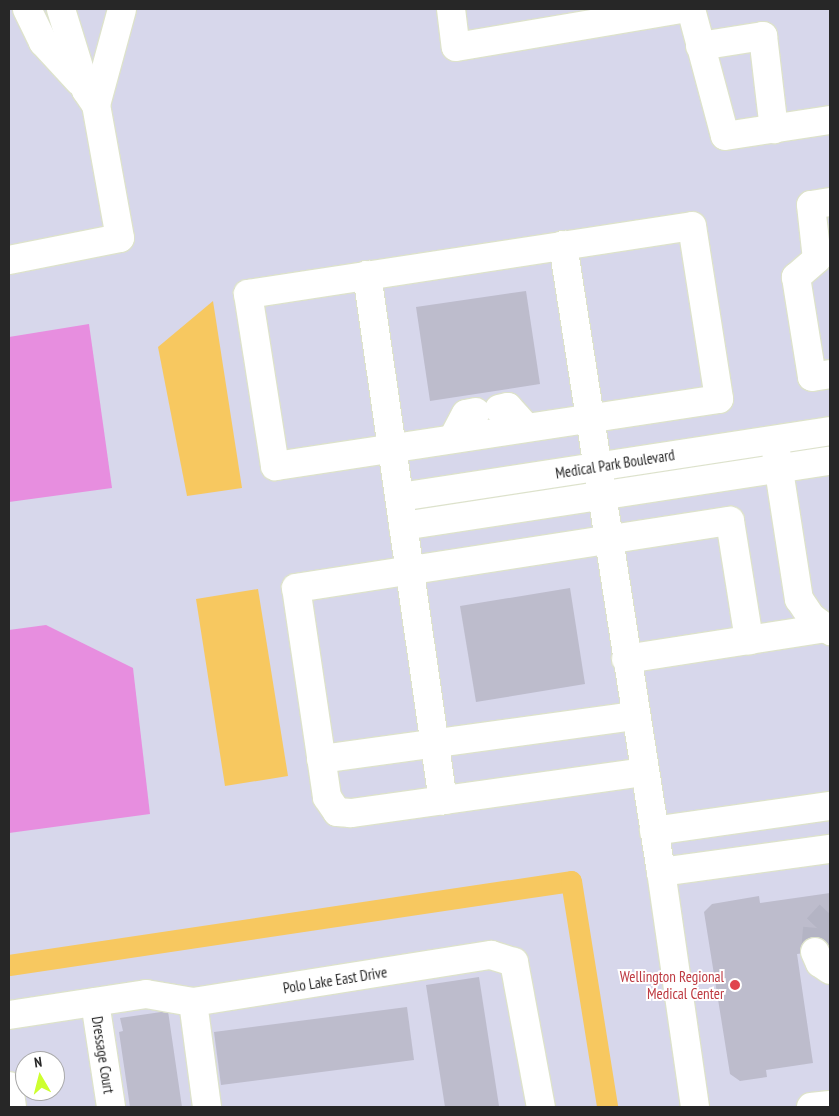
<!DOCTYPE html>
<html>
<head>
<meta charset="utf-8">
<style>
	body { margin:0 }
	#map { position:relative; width:839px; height:1116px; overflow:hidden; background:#d7d7eb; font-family:"PT Sans Narrow",sans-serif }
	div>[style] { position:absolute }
	.green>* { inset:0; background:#e78edf }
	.water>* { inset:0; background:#f7c860 }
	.canal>* { height:21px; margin:-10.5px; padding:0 10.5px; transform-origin:10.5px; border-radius:10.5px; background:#f7c860 }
	.building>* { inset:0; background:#bdbccc }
	.minor-tunnel>* { height:28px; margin-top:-14px; transform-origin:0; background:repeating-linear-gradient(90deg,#b4b4c4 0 28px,transparent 0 42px) }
	.roads { filter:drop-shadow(1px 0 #dde2cc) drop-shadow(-1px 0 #dde2cc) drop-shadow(0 1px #dde2cc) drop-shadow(0 -1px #dde2cc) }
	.minor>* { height:28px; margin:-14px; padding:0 14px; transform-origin:14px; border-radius:14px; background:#fff }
	.dots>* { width:14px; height:14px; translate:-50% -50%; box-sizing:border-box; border:2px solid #fff; border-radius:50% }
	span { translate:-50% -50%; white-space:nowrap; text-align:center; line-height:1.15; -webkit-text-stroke:4px #fff; paint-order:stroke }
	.street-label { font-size:15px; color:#272727 }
	.health-label { font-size:15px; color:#be3a42 }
	.right { translate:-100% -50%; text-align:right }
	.frame { position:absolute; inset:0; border:10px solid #272727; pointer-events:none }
	.north { position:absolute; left:15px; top:1051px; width:50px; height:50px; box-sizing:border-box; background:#fff; border:1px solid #a9a9a9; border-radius:50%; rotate:352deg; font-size:14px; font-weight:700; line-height:20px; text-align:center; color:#272727 }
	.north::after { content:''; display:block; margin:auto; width:18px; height:22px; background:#cdff30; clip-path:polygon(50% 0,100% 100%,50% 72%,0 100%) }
</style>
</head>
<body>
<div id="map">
	<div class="green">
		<i style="clip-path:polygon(89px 324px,112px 488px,9px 502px,9px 337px)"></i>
		<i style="clip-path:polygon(46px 625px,133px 668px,150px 814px,9px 833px,9px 630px)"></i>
	</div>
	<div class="water">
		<i style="clip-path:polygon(213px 301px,242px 488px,187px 496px,158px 347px)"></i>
		<i style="clip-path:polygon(258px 589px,288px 776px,225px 786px,196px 599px)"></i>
	</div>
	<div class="canal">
		<i style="left:9px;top:965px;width:568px;rotate:-8.5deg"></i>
		<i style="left:571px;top:881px;width:229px;rotate:80.9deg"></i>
	</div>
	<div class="building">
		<i style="clip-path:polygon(526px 291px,540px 384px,430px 401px,416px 307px)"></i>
		<i style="clip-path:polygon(570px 588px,585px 684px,476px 702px,460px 606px)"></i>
		<i style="clip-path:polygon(830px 893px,830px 950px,797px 954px,813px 1063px,766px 1070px,767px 1077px,740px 1081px,730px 1074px,704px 912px,712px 904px,759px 896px,760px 903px)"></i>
		<i style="clip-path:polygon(479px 977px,499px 1106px,445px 1107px,426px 985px)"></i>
		<i style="clip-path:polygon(407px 1007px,414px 1060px,221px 1085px,214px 1032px)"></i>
		<i style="clip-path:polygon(168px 1011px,182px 1107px,130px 1107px,119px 1032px,123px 1031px,120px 1018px)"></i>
	</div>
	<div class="minor-tunnel">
		<i style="left:815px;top:952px;width:24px;rotate:-85deg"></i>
		<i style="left:817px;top:928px;width:19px;rotate:-47deg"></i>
	</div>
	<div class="roads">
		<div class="minor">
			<i style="left:27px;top:9px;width:37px;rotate:64deg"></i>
			<i style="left:43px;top:42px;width:53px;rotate:47.3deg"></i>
			<i style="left:451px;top:9px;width:38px;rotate:83deg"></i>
			<i style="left:456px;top:47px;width:227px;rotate:-9.6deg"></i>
			<i style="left:691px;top:9px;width:131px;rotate:75deg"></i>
			<i style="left:725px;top:136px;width:106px;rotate:-8.7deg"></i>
			<i style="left:700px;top:46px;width:64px;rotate:-9deg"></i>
			<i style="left:763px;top:36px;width:94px;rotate:83.3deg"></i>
			<i style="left:96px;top:105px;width:99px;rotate:-74.8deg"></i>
			<i style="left:830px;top:202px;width:19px;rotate:171deg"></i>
			<i style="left:811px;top:205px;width:54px;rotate:83.7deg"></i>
			<i style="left:817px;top:259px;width:28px;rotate:139deg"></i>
			<i style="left:796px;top:277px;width:101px;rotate:80.9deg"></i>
			<i style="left:812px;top:377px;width:18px;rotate:-9deg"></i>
			<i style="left:692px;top:226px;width:175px;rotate:81.1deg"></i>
			<i style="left:719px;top:399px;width:449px;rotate:171.4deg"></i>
			<i style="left:275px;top:466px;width:174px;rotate:-98.9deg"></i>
			<i style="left:248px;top:294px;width:449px;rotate:-8.7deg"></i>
			<i style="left:563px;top:245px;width:635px;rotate:81.12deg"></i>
			<i style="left:9px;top:260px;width:113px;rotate:-11.2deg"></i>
			<i style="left:120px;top:238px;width:135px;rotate:-100.2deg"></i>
			<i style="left:96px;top:105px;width:18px;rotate:-124deg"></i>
			<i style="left:86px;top:90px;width:85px;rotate:-107.2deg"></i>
			<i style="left:367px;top:275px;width:531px;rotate:81.78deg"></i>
			<i style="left:499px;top:409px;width:9px;rotate:-13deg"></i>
			<i style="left:508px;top:407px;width:27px;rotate:48deg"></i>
			<i style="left:453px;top:438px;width:27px;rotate:-62deg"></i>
			<i style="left:466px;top:414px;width:10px;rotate:-11deg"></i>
			<i style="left:776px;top:451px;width:150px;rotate:81.2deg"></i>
			<i style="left:799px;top:599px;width:22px;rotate:56deg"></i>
			<i style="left:811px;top:617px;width:24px;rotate:36deg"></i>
			<i style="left:400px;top:497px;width:435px;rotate:-8.7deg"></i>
			<i style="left:403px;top:526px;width:432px;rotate:-8.7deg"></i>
			<i style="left:626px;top:659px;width:202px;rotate:-8.8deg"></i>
			<i style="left:321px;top:759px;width:317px;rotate:-7.8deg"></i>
			<i style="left:644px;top:772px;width:296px;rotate:172deg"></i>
			<i style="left:351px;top:813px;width:14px;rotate:-176deg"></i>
			<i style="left:337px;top:812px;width:18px;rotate:-124deg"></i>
			<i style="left:327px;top:797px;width:211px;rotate:-98.4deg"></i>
			<i style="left:296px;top:588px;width:439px;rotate:-8.8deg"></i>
			<i style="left:730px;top:521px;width:121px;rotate:80.9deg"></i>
			<i style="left:654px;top:831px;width:178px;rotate:-8.1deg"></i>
			<i style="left:815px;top:952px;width:12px;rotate:66deg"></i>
			<i style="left:820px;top:963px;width:12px;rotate:35deg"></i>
			<i style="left:95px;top:1002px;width:106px;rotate:81.3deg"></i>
			<i style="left:193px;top:1002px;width:106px;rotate:82.4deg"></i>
			<i style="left:9px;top:1015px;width:139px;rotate:-8.7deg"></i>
			<i style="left:146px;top:994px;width:48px;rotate:9.7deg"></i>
			<i style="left:193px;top:1002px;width:302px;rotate:-9deg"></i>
			<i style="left:491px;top:955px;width:24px;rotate:17deg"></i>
			<i style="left:514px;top:962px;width:147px;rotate:79.5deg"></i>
			<i style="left:9px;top:1086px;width:21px;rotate:82deg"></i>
			<i style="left:695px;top:1107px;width:237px;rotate:-98.2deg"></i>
			<i style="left:661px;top:872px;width:171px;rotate:-7.8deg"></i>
			<i style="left:811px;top:1107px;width:19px;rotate:-6deg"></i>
		</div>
	</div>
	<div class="dots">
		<i style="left:735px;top:985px;background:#e0444e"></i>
	</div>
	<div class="street-label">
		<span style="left:615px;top:464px;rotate:-9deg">Medical Park Boulevard</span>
		<span style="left:335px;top:980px;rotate:-9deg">Polo Lake East Drive</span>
		<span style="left:103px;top:1055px;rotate:81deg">Dressage Court</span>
	</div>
	<div class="health-label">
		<span class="right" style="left:724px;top:985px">Wellington Regional<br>Medical Center</span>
	</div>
	<div class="frame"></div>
	<div class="north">N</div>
</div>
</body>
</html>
